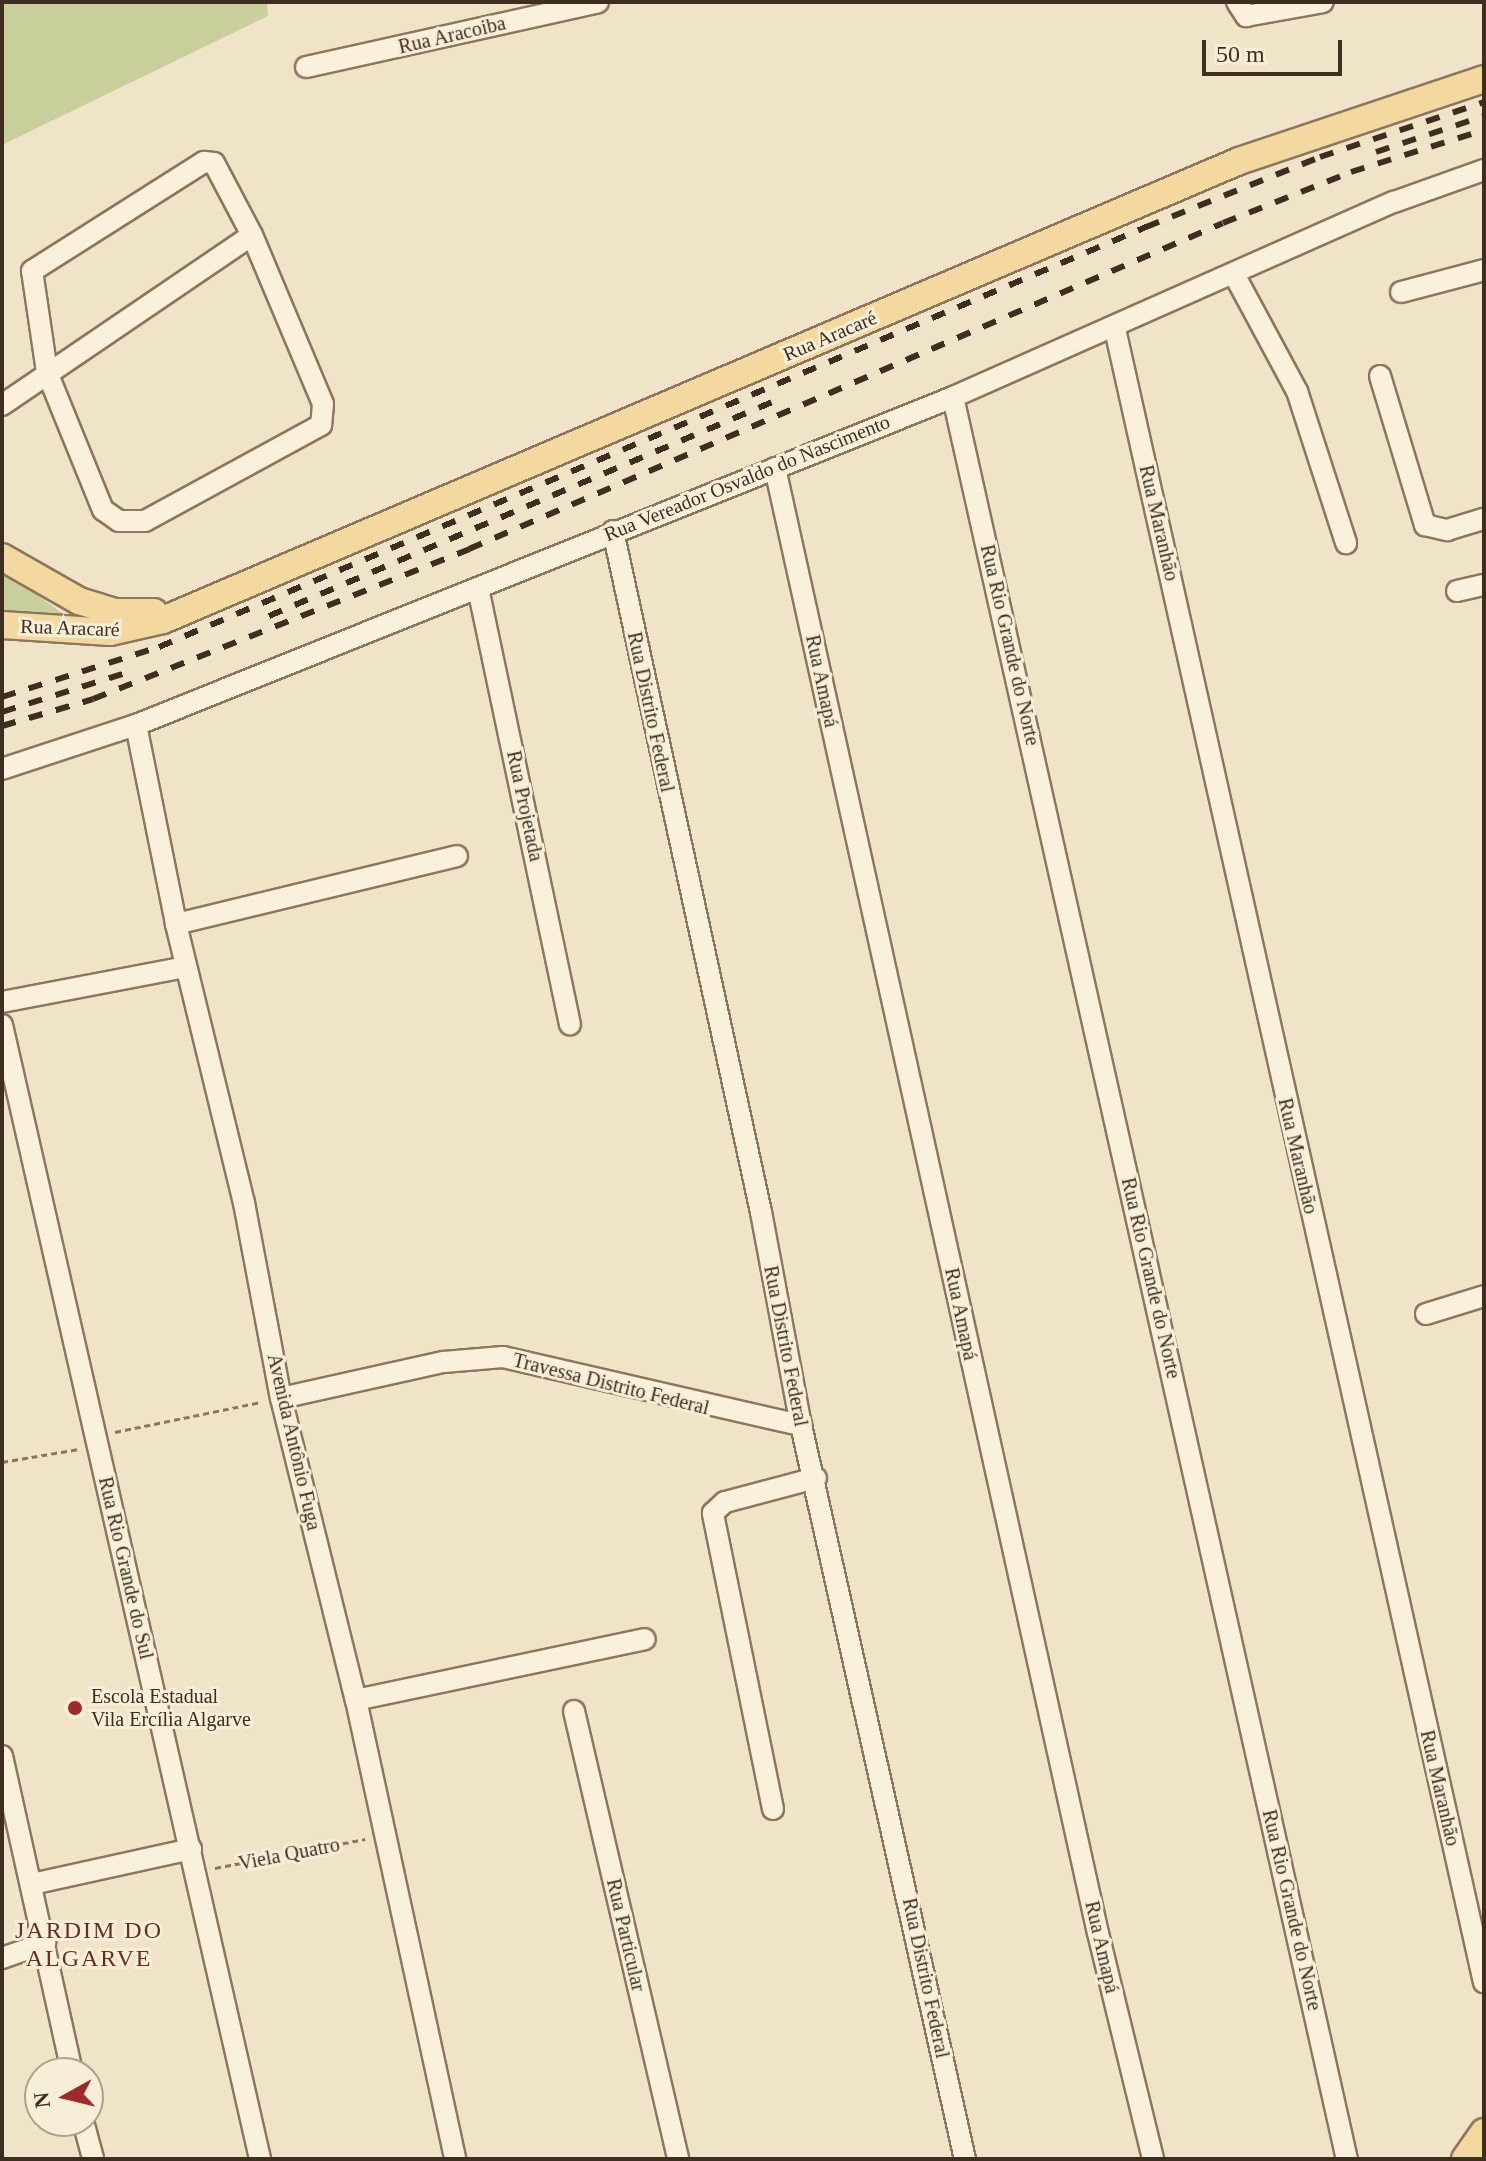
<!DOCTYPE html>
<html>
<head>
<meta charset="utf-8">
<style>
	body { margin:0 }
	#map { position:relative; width:1486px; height:2161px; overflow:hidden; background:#f0e4c8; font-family:"Times New Roman",serif }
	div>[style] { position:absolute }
	.green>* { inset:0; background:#c9cf9b }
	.path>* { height:3px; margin-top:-1.5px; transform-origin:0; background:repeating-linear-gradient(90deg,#8d765c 0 6px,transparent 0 10px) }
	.roads { filter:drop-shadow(2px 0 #8d765c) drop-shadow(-2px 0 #8d765c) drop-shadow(0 2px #8d765c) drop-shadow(0 -2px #8d765c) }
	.minor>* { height:20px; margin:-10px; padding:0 10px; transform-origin:10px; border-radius:10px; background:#faf1dc }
	.major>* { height:26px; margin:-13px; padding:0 13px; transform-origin:13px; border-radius:13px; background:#f3d9a0 }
	.rail>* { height:6px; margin-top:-3px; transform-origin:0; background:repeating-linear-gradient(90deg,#3d2e20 0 14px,transparent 0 28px) }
	.dots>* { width:22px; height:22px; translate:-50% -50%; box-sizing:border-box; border:4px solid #f7eed8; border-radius:50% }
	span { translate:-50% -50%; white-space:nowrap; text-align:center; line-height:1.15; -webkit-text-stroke:6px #f7eed8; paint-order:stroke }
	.street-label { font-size:20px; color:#3d2e20 }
	.poi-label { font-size:20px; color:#3d2e20 }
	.left { translate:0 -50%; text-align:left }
	.quarter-label { font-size:24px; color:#6b2e1e; letter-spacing:2px }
	.frame { position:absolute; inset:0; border:4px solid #3d2e20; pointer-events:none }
	.north { position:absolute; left:24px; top:2057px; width:80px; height:80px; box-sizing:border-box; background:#f7eed8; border:2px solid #ada18e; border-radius:50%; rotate:262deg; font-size:22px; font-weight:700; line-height:32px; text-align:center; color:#3d2e20 }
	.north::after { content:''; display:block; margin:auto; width:28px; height:36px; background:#9e2a2b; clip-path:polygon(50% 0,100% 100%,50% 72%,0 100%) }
	.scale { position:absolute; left:1202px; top:40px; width:140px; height:36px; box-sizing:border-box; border:4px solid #3d2e20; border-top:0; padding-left:10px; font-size:24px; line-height:28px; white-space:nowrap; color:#3d2e20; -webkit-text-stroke:6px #f7eed8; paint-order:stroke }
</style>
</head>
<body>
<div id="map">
	<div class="green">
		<i style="clip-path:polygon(2px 2px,267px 2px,268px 16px,2px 145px)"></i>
		<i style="clip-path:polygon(2px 569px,63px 614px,80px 623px,2px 618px)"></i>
	</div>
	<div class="path">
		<i style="left:115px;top:1432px;width:149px;rotate:-11.6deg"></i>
		<i style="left:2px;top:1462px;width:78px;rotate:-9.6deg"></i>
		<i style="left:215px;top:1868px;width:153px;rotate:-10.9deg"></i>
	</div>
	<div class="roads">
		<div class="minor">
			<i style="left:1237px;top:2px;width:17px;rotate:57deg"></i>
			<i style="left:1246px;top:16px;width:78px;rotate:-10.3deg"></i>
			<i style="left:306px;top:67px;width:299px;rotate:-12.5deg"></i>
			<i style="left:204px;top:162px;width:10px;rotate:6deg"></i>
			<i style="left:214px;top:163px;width:81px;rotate:62.2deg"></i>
			<i style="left:252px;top:235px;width:183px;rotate:67.2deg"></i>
			<i style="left:323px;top:404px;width:21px;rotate:95deg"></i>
			<i style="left:321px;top:425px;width:200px;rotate:151.4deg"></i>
			<i style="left:145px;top:521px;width:26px;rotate:180deg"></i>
			<i style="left:119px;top:521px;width:19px;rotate:-145deg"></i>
			<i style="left:103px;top:510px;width:149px;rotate:-112.1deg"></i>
			<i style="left:47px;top:372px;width:102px;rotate:-98.4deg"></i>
			<i style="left:32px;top:271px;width:204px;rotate:-32.4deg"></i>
			<i style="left:1235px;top:276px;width:131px;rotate:61.7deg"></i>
			<i style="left:1297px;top:391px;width:160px;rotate:72.1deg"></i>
			<i style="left:1401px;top:292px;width:86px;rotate:-14.8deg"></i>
			<i style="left:1115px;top:329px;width:1694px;rotate:77.42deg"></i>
			<i style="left:1380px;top:376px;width:156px;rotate:73.2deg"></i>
			<i style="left:1425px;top:525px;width:23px;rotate:13deg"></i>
			<i style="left:1447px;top:530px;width:39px;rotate:-17deg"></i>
			<i style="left:953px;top:397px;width:1806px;rotate:77.4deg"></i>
			<i style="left:2px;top:405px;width:302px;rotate:-34.2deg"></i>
			<i style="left:775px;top:468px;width:1500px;rotate:77.57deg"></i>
			<i style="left:1098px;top:1933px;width:233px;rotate:76.3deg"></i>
			<i style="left:613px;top:531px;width:697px;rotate:77.74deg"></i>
			<i style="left:761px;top:1212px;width:217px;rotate:79.4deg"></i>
			<i style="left:801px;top:1425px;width:752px;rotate:77.41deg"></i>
			<i style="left:478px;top:588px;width:446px;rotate:78.1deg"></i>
			<i style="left:1457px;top:591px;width:28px;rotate:-13deg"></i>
			<i style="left:136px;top:725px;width:203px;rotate:78.6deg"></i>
			<i style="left:176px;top:924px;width:287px;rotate:76.3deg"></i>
			<i style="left:244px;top:1203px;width:198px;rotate:79.3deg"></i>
			<i style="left:281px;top:1398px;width:311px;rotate:76.1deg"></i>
			<i style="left:356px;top:1700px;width:470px;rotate:77.8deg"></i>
			<i style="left:2px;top:769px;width:141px;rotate:-18.2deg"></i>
			<i style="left:136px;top:725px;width:880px;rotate:-21.87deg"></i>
			<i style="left:953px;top:397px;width:482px;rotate:-23.9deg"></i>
			<i style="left:1394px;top:202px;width:96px;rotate:-19.6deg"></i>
			<i style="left:176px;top:924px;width:289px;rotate:-13.6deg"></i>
			<i style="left:2px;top:1002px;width:187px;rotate:-10.8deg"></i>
			<i style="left:2px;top:1025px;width:1163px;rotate:77.18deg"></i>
			<i style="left:1426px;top:1314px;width:61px;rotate:-17.2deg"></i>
			<i style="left:281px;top:1398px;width:167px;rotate:-12.5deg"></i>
			<i style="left:444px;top:1362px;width:59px;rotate:-4.8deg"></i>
			<i style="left:503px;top:1357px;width:306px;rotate:12.9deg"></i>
			<i style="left:356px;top:1700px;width:295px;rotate:-11.9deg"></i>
			<i style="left:574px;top:1711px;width:460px;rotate:76.9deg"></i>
			<i style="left:2px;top:1756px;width:325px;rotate:77.5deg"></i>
			<i style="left:773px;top:1809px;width:302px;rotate:-101.5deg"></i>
			<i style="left:713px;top:1513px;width:16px;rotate:-43deg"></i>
			<i style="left:725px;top:1502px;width:94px;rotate:-14.8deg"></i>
			<i style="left:32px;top:1884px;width:163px;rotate:-12.4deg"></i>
			<i style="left:2px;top:1958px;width:46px;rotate:-19.2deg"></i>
			<i style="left:83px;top:2121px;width:39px;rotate:75deg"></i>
		</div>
		<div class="major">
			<i style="left:2px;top:557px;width:89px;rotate:29.7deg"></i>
			<i style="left:79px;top:601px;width:39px;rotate:17deg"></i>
			<i style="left:116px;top:612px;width:38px"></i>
			<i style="left:2px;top:625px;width:108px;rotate:3.7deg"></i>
			<i style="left:110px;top:632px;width:54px;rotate:-12.8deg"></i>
			<i style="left:163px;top:620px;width:1170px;rotate:-23.1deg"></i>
			<i style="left:1239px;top:161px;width:258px;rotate:-18.5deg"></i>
			<i style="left:1465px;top:2159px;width:33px;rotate:-55deg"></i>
		</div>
	</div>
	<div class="rail">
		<i style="left:1376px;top:152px;width:114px;rotate:-18.4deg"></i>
		<i style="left:269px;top:616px;width:560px;rotate:-23.04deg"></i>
		<i style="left:2px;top:697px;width:165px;rotate:-17.7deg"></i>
		<i style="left:159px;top:647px;width:1073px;rotate:-23.05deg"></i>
		<i style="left:1146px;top:227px;width:188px;rotate:-21.9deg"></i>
		<i style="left:1320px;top:157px;width:173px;rotate:-18.5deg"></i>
		<i style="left:2px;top:712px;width:139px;rotate:-17.5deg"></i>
		<i style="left:2px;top:726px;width:95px;rotate:-16.5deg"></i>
		<i style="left:93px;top:699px;width:405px;rotate:-21.7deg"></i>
		<i style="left:469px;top:549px;width:821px;rotate:-23.38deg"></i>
		<i style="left:1223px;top:223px;width:138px;rotate:-21.7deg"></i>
		<i style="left:1351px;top:172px;width:139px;rotate:-17.5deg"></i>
	</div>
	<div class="dots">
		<i style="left:75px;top:1708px;background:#9e2a2b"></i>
	</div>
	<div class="street-label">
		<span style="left:452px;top:35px;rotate:-13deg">Rua Aracoiba</span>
		<span style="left:830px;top:336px;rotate:-23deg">Rua Aracaré</span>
		<span style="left:747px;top:478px;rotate:-22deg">Rua Vereador Osvaldo do Nascimento</span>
		<span style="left:1159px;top:523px;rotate:77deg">Rua Maranhão</span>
		<span style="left:70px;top:628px;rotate:2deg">Rua Aracaré</span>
		<span style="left:1010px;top:645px;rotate:77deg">Rua Rio Grande do Norte</span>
		<span style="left:822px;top:681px;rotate:78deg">Rua Amapá</span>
		<span style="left:651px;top:712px;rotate:78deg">Rua Distrito Federal</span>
		<span style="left:525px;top:806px;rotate:78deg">Rua Projetada</span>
		<span style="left:1298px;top:1156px;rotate:77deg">Rua Maranhão</span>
		<span style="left:1151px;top:1278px;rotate:77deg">Rua Rio Grande do Norte</span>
		<span style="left:961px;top:1314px;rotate:78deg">Rua Amapá</span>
		<span style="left:786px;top:1346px;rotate:79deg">Rua Distrito Federal</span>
		<span style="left:611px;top:1384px;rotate:14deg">Travessa Distrito Federal</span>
		<span style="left:294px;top:1442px;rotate:77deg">Avenida Antônio Fuga</span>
		<span style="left:126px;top:1568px;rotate:77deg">Rua Rio Grande do Sul</span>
		<span style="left:1440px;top:1788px;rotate:77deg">Rua Maranhão</span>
		<span style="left:289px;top:1854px;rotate:-11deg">Viela Quatro</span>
		<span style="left:1292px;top:1910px;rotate:77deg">Rua Rio Grande do Norte</span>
		<span style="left:626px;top:1935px;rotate:77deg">Rua Particular</span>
		<span style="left:1102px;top:1947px;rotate:77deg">Rua Amapá</span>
		<span style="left:926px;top:1978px;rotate:78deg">Rua Distrito Federal</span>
	</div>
	<div class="poi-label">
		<span class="left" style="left:91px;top:1708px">Escola Estadual<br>Vila Ercília Algarve</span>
	</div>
	<div class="quarter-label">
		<span style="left:89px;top:1945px">JARDIM DO<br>ALGARVE</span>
	</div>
	<div class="frame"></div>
	<div class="north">N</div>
	<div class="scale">50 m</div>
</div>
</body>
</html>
